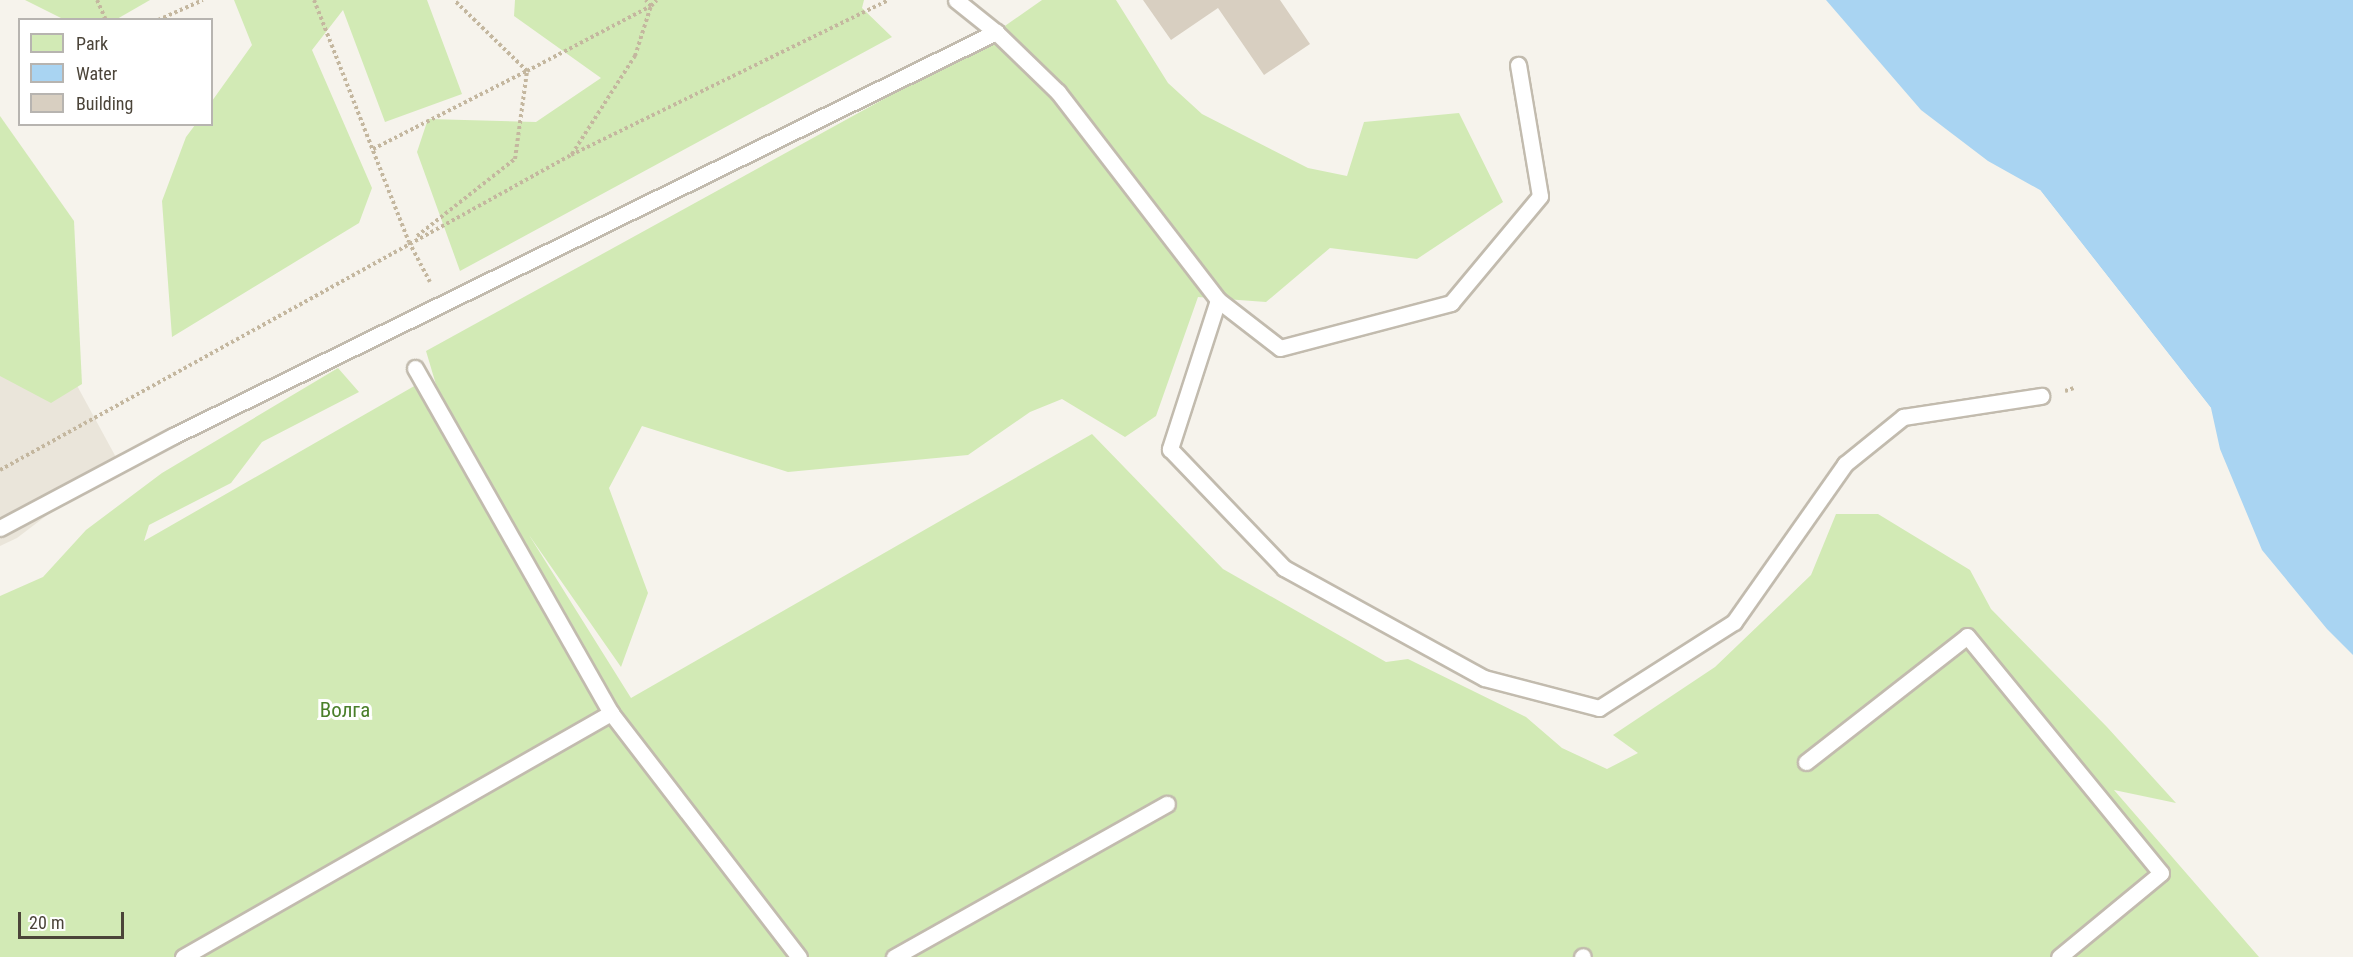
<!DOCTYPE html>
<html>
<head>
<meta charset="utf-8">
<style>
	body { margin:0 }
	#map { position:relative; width:2353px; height:957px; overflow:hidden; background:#f6f3ec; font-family:"Roboto Condensed",sans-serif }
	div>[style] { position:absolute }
	.residential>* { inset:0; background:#eae5da }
	.green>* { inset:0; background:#d2eab5 }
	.water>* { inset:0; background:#a9d4f2 }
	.pier>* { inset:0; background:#f6f3ec }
	.building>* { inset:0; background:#d8cfc1 }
	.path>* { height:4px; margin-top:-2px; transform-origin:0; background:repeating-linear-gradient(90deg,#c4b79f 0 3px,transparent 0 6px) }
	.roads { filter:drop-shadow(2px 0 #c2bbae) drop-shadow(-2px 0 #c2bbae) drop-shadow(0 2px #c2bbae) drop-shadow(0 -2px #c2bbae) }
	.service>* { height:15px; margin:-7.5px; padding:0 7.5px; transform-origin:7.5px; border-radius:7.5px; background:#fff }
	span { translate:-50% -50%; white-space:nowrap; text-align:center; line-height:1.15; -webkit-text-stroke:6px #fff; paint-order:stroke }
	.park-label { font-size:21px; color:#4a7f2a }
	.legend { position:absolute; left:18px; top:18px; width:195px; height:108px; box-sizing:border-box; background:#fff; border:2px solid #b7b4b0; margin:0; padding:8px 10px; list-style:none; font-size:18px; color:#4b4439 }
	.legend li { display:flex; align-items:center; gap:12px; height:30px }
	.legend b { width:30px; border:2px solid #b7b4b0 }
	.scale { position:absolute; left:18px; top:912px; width:106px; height:27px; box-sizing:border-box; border:3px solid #4b4439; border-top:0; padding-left:8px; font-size:18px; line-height:21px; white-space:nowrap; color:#4b4439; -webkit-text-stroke:4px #fff; paint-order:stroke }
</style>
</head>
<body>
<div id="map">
	<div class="residential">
		<i style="clip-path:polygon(0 244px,118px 461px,17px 538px,0 546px)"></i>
	</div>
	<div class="green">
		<i style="clip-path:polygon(25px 0,150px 0,117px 19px,65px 20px)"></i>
		<i style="clip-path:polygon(234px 0,427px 0,462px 94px,385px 122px,343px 10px,312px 50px,372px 188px,359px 223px,172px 337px,162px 201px,186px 137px,195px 125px,212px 124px,212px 101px,252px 45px)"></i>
		<i style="clip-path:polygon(515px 0,864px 0,862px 8px,892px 37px,460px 271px,417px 152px,428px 119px,536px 122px,601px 78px,514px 16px)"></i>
		<i style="clip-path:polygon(1042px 0,1116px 0,1168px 83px,1202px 114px,1308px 168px,1347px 176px,1364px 122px,1459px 113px,1503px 202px,1417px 259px,1330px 248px,1266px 302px,1198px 297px,1156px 416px,1125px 437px,1062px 399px,1030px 412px,968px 455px,788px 472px,642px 426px,609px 488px,648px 593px,621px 667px,529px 535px,631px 698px,1092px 434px,1223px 569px,1386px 662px,1408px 659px,1526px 717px,1562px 748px,1607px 769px,1638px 753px,1613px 735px,1715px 667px,1811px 575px,1836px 514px,1878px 514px,1970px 570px,1991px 609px,2107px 727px,2176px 803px,2114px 790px,2259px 957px,0 957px,0 596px,43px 577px,86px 530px,162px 473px,338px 368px,359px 392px,262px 442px,231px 483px,149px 525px,144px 541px,430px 377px,437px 388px,426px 351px,962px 56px)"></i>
		<i style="clip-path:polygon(0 116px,74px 221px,82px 384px,51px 403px,0 376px)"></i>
	</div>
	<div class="water">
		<i style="clip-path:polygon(1826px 0,2353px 0,2353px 655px,2327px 629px,2262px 550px,2220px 449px,2211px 408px,2040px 190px,1988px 161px,1921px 110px)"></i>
	</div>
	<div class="pier">
		<i style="clip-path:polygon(2035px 190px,2040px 190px,2211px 408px,2211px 422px,2208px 409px)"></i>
	</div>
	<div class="building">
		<i style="clip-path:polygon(1143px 0,1280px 0,1310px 44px,1264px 75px,1218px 8px,1171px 40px)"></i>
	</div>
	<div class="path">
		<i style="left:97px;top:0;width:22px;rotate:66deg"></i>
		<i style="left:314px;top:0;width:260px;rotate:68.6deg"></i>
		<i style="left:409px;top:242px;width:45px;rotate:62.3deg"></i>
		<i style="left:158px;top:20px;width:49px;rotate:-24deg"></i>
		<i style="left:373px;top:149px;width:173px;rotate:-26.9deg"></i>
		<i style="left:527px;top:71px;width:140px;rotate:-27.7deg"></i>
		<i style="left:651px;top:6px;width:8px;rotate:-45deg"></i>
		<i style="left:572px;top:154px;width:117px;rotate:-57.3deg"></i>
		<i style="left:635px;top:56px;width:52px;rotate:-72.3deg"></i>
		<i style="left:651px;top:6px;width:8px;rotate:-130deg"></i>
		<i style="left:417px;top:236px;width:125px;rotate:-38.2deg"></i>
		<i style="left:515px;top:159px;width:89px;rotate:-82.2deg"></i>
		<i style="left:527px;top:71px;width:102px;rotate:-135.8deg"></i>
		<i style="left:2065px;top:391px;width:9px;rotate:-18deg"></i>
		<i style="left:0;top:470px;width:652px;rotate:-28.88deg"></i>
		<i style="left:571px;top:155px;width:354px;rotate:-26deg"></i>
	</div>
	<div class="roads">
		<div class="service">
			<i style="left:956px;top:0;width:51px;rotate:38.7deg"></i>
			<i style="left:1218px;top:300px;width:157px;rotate:107.9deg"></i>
			<i style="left:1170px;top:449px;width:165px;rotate:46.2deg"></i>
			<i style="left:1284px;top:568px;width:228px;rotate:28.8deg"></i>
			<i style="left:1484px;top:678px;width:119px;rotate:14.6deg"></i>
			<i style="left:1599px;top:708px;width:160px;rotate:-32.5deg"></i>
			<i style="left:1734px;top:622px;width:193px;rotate:-54.9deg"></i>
			<i style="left:1845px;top:464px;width:75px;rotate:-39deg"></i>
			<i style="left:1903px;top:417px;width:140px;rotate:-8.7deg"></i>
			<i style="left:415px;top:368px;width:397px;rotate:60.4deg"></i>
			<i style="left:611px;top:713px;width:308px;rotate:52.4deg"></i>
			<i style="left:0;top:528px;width:196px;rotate:-28deg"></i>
			<i style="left:173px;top:436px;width:917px;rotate:-26.15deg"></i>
			<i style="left:996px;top:32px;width:86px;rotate:44.1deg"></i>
			<i style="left:1058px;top:92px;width:262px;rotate:52.4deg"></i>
			<i style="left:1218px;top:300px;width:78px;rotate:37.7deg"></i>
			<i style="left:1280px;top:348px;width:177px;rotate:-14.7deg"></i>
			<i style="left:1451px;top:303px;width:139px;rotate:-50.2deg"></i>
			<i style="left:1540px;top:196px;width:133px;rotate:-99.5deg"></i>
			<i style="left:1806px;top:762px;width:204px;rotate:-38deg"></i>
			<i style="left:1967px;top:636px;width:306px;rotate:50.7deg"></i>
			<i style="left:2161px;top:873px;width:132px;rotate:140.5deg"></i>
			<i style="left:183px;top:957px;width:493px;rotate:-29.7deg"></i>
			<i style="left:894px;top:957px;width:313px;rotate:-29.3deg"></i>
			<i style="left:1582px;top:957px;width:1px;rotate:-45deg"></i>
		</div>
	</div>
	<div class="park-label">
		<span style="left:345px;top:710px">Волга</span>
	</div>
	<ul class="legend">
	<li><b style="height:16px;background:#d2eab5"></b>Park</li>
	<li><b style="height:16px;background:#a9d4f2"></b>Water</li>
	<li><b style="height:16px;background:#d8cfc1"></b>Building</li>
	</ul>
	<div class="scale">20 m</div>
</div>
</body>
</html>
